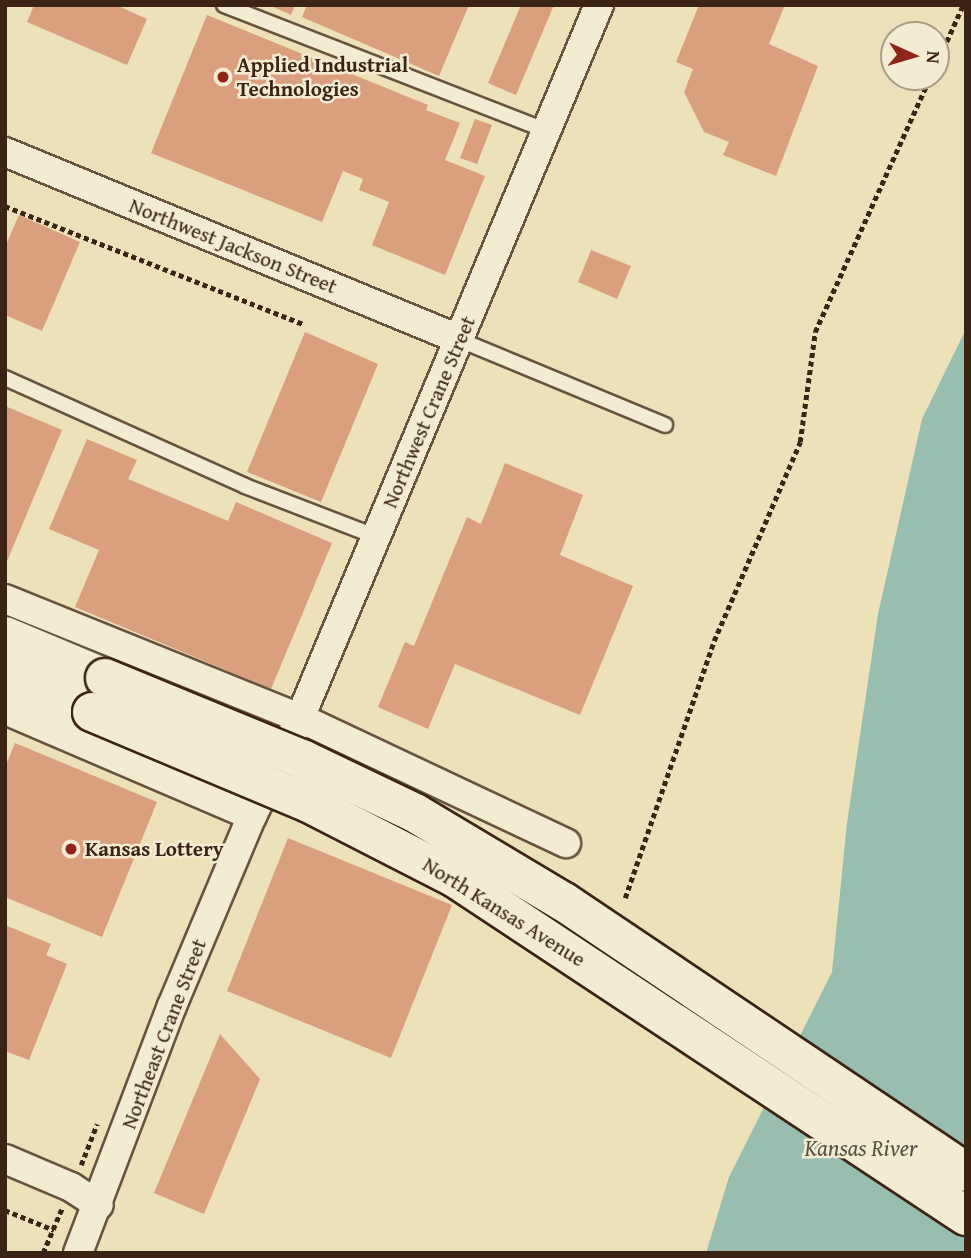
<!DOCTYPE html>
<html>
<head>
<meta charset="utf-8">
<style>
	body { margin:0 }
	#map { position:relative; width:971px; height:1258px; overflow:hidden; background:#ede1b9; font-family:"Gentium Book Plus",serif }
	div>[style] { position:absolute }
	.water>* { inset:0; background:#99beb0 }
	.building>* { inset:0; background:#da9f7f }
	.path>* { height:4.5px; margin-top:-2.25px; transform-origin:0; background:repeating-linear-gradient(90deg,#3c2415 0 5px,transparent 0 8.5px) }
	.roads { filter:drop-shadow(2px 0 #68533e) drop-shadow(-2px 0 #68533e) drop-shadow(0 2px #68533e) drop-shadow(0 -2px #68533e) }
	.lane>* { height:14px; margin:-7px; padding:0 7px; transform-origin:7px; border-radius:7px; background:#f3ecd2 }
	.street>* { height:28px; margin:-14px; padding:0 14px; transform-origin:14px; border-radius:14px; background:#f3ecd2 }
	.secondary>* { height:38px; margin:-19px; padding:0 19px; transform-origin:19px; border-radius:19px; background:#f3ecd2 }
	.bridges { filter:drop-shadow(2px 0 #3c2415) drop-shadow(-2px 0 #3c2415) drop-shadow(0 2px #3c2415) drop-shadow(0 -2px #3c2415) }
	.secondary-bridge>* { height:38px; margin:-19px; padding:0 19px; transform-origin:19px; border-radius:19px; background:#f3ecd2 }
	.dots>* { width:19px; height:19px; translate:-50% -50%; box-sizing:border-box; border:4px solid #f3ecd2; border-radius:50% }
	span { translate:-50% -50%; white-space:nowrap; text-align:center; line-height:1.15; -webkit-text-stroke:5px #f3ecd2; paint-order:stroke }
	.poi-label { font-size:21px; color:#3c2415; font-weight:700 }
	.left { translate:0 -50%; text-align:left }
	.street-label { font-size:21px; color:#3c2415 }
	.water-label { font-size:23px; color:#585244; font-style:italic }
	.frame { position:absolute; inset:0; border:7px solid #3c2415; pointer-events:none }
	.north { position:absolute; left:880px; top:21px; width:70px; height:70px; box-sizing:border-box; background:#f3ecd2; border:2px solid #aa9c86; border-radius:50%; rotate:94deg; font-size:19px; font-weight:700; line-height:28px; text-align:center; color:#3c2415 }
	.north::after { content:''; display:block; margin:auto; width:24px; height:32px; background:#8f2418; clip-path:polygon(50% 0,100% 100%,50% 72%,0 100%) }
</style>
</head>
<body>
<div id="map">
	<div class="water">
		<i style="clip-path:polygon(966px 329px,966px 1253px,706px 1253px,729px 1177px,832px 972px,847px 823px,878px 614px,922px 419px)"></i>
	</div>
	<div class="building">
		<i style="clip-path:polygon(34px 5px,116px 5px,147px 19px,127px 65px,27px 22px)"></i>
		<i style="clip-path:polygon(269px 5px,295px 5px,291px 15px)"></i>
		<i style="clip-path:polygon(307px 5px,469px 5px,439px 76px,302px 17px)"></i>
		<i style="clip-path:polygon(521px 5px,554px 5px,516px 95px,488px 83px)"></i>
		<i style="clip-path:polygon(699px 5px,785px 5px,769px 44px,818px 66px,776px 176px,723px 155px,729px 142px,704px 132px,684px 92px,693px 69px,676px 62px)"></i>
		<i style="clip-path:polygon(207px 15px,428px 105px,426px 110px,460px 123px,445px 160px,485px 176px,445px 275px,372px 245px,389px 202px,359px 190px,363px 179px,343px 171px,322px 222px,151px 153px)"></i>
		<i style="clip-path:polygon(475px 119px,492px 125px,477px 164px,460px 158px)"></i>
		<i style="clip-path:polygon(19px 215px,80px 242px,42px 331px,5px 315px,5px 247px)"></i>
		<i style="clip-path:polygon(591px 250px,631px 266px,617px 299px,578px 282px)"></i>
		<i style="clip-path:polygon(305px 332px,378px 364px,321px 502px,247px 472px)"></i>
		<i style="clip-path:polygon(5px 406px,62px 430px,5px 566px)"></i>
		<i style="clip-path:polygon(87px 439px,137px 460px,128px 479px,228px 521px,236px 502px,332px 543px,271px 689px,75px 607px,99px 550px,49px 529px)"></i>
		<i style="clip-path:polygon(505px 463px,583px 495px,560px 555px,633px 586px,580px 715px,455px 664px,428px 729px,378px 707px,405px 642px,414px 646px,467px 517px,481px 524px)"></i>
		<i style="clip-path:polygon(15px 743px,157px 802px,102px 937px,5px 897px,5px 767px)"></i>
		<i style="clip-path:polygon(288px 838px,452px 905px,391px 1058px,227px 991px)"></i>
		<i style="clip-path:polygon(5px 925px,51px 944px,46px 955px,67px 964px,29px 1060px,7px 1052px,5px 1056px)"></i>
		<i style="clip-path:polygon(220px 1034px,260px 1079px,204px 1214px,154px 1193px)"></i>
	</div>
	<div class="path">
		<i style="left:936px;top:65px;width:66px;rotate:-65.8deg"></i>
		<i style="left:5px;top:206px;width:321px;rotate:21.6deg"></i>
		<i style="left:625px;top:898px;width:272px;rotate:-70.9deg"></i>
		<i style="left:714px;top:641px;width:217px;rotate:-66.6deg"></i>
		<i style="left:800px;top:442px;width:111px;rotate:-82.2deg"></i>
		<i style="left:815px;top:332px;width:280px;rotate:-65.7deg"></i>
		<i style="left:81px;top:1165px;width:44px;rotate:-68.7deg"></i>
		<i style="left:5px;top:1210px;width:53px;rotate:22.2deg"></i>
		<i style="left:43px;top:1253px;width:49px;rotate:-67.1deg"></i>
	</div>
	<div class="roads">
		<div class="lane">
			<i style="left:224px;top:5px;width:347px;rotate:21.3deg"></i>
			<i style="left:460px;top:340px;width:222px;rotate:22.5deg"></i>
			<i style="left:5px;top:378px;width:263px;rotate:24.2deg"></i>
			<i style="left:245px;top:486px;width:142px;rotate:21.1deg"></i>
		</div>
		<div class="street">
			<i style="left:5px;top:152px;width:492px;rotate:22.4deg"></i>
			<i style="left:5px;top:599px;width:318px;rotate:22deg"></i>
			<i style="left:300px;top:718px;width:294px;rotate:25.2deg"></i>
			<i style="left:5px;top:710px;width:269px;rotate:23.2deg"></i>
			<i style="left:5px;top:1159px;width:72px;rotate:23deg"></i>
			<i style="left:71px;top:1187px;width:33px;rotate:33deg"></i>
			<i style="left:78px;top:1253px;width:264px;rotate:-69.2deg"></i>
			<i style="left:172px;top:1006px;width:206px;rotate:-67.2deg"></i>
			<i style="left:252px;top:816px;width:109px;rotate:-63.9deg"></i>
			<i style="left:300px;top:718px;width:773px;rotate:-67.25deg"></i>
		</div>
		<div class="secondary">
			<i style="left:5px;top:636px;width:108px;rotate:22.8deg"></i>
			<i style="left:5px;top:676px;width:94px;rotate:22.5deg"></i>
		</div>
	</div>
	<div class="bridges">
		<div class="secondary-bridge">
			<i style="left:105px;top:678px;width:213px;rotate:22.4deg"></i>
			<i style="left:302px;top:759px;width:125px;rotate:25.5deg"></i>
			<i style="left:415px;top:813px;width:174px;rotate:30.9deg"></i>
			<i style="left:564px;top:902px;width:484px;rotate:33.9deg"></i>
			<i style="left:92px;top:712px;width:235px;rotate:22.8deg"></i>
			<i style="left:309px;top:803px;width:164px;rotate:27.2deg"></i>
			<i style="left:455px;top:878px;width:613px;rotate:33.48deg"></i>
		</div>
	</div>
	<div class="dots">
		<i style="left:223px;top:77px;background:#8f2418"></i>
		<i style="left:71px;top:849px;background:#8f2418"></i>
	</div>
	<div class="poi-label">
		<span class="left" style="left:237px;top:77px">Applied Industrial<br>Technologies</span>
		<span class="left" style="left:85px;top:849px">Kansas Lottery</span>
	</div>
	<div class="street-label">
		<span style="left:233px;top:246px;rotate:22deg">Northwest Jackson Street</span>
		<span style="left:429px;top:412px;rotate:-67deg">Northwest Crane Street</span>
		<span style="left:504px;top:912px;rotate:32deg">North Kansas Avenue</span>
		<span style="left:164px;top:1034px;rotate:-69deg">Northeast Crane Street</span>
	</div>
	<div class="water-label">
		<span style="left:861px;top:1148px">Kansas River</span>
	</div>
	<div class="frame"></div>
	<div class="north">N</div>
</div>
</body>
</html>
